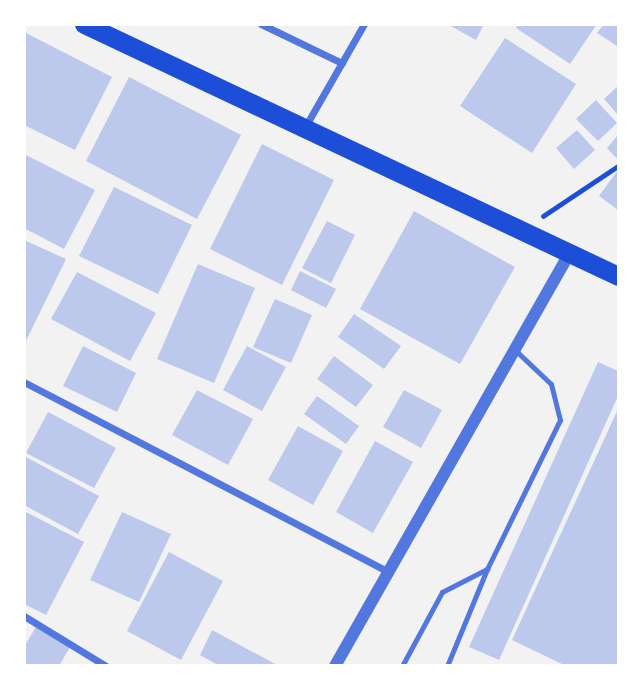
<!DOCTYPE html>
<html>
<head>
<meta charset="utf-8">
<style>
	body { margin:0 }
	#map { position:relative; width:643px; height:690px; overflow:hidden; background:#f2f2f2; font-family:"Exo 2",sans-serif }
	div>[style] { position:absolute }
	.building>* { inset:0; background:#bdc9ec }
	.path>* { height:4.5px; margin:-2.25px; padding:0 2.25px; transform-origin:2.25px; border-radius:2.25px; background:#1d4ed8 }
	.service>* { height:5px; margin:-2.5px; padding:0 2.5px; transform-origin:2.5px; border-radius:2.5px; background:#5277de }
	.minor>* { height:7px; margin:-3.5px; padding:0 3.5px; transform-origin:3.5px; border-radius:3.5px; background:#5277de }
	.tertiary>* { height:12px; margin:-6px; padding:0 6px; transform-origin:6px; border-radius:6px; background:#5277de }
	.trunk>* { height:19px; margin:-9.5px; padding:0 9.5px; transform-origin:9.5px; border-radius:9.5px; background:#1d4ed8 }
	span { translate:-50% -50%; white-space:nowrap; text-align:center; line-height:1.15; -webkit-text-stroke:6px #fff; paint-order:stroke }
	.frame { position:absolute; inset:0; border:26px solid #fff; pointer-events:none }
</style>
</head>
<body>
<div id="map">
	<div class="building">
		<i style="clip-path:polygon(447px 24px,484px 24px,476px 40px)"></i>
		<i style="clip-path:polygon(518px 24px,597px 24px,570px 64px,516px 28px)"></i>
		<i style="clip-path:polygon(604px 24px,618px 24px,617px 46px,597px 33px)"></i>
		<i style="clip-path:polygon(24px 32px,112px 77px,75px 150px,24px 125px)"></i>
		<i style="clip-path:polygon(505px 38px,576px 84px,532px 153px,460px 106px)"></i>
		<i style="clip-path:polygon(129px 77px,241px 135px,197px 219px,86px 161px)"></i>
		<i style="clip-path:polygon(618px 86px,618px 115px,604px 99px)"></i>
		<i style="clip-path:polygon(596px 100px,617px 123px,598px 141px,576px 119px)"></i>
		<i style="clip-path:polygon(577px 130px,595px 150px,574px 169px,556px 148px)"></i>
		<i style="clip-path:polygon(618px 135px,618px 160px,607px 148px)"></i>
		<i style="clip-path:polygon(262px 144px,334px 180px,282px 285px,210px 249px)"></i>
		<i style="clip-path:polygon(24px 154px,95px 190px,64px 249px,24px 228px)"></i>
		<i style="clip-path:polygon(618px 170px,618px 210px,599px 196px)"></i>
		<i style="clip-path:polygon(114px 187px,192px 225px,158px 294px,79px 256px)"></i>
		<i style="clip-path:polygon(414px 211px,515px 267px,460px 364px,360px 309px)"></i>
		<i style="clip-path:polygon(327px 221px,355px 235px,331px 283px,302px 268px)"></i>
		<i style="clip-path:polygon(24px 240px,66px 259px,24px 345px)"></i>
		<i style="clip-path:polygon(198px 264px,255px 288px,214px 383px,157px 359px)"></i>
		<i style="clip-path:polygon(300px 271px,336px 289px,326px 308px,291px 290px)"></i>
		<i style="clip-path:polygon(77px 272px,156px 313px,130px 361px,51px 319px)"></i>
		<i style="clip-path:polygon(275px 299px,312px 315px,291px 363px,253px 347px)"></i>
		<i style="clip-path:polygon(354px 314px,401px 346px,384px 369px,338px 337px)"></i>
		<i style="clip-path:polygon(83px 346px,136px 373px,117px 412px,63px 386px)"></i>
		<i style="clip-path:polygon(247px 346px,286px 367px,262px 411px,223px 390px)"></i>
		<i style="clip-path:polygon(334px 356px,373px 385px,356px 407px,317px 379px)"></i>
		<i style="clip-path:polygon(598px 362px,618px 371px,618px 396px,499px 660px,469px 647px)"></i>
		<i style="clip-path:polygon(197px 390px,253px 419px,228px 465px,172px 435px)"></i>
		<i style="clip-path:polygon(404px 390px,442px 410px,421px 448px,383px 427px)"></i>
		<i style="clip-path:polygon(317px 396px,359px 426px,346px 444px,304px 414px)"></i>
		<i style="clip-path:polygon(618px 409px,618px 666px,566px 666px,512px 640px)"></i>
		<i style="clip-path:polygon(48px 412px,116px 448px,94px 488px,26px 453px)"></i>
		<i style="clip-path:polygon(298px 426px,343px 451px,313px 505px,268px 480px)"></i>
		<i style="clip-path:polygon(375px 441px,413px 462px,373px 533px,336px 512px)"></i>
		<i style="clip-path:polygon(24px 456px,99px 496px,78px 534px,24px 505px)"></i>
		<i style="clip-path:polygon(24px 511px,84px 542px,46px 615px,24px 604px)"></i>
		<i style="clip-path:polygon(122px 512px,171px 534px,139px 602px,90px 580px)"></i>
		<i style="clip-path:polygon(169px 552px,223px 581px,181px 660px,127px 631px)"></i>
		<i style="clip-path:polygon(36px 627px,70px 647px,59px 666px,24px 666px,24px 647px)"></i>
		<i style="clip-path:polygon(212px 630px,279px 666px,220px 666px,200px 655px)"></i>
	</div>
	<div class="path">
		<i style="left:543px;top:216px;width:90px;rotate:-33.7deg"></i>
	</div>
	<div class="service">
		<i style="left:402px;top:666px;width:84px;rotate:-61.6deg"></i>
		<i style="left:442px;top:592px;width:51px;rotate:-27.1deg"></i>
		<i style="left:487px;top:569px;width:166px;rotate:-63.9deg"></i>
		<i style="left:560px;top:420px;width:37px;rotate:-104deg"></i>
		<i style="left:551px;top:384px;width:50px;rotate:-136.6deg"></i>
		<i style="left:447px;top:666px;width:105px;rotate:-67.6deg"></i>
	</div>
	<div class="minor">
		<i style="left:261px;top:24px;width:90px;rotate:25.7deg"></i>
		<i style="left:305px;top:127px;width:119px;rotate:-60.2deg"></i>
		<i style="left:24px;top:382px;width:411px;rotate:27.5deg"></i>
		<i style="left:24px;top:616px;width:96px;rotate:31.4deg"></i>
	</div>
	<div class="tertiary">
		<i style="left:335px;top:666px;width:475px;rotate:-60.4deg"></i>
	</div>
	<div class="trunk">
		<i style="left:84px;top:24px;width:590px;rotate:25.26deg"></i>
	</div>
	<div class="frame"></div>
</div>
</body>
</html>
